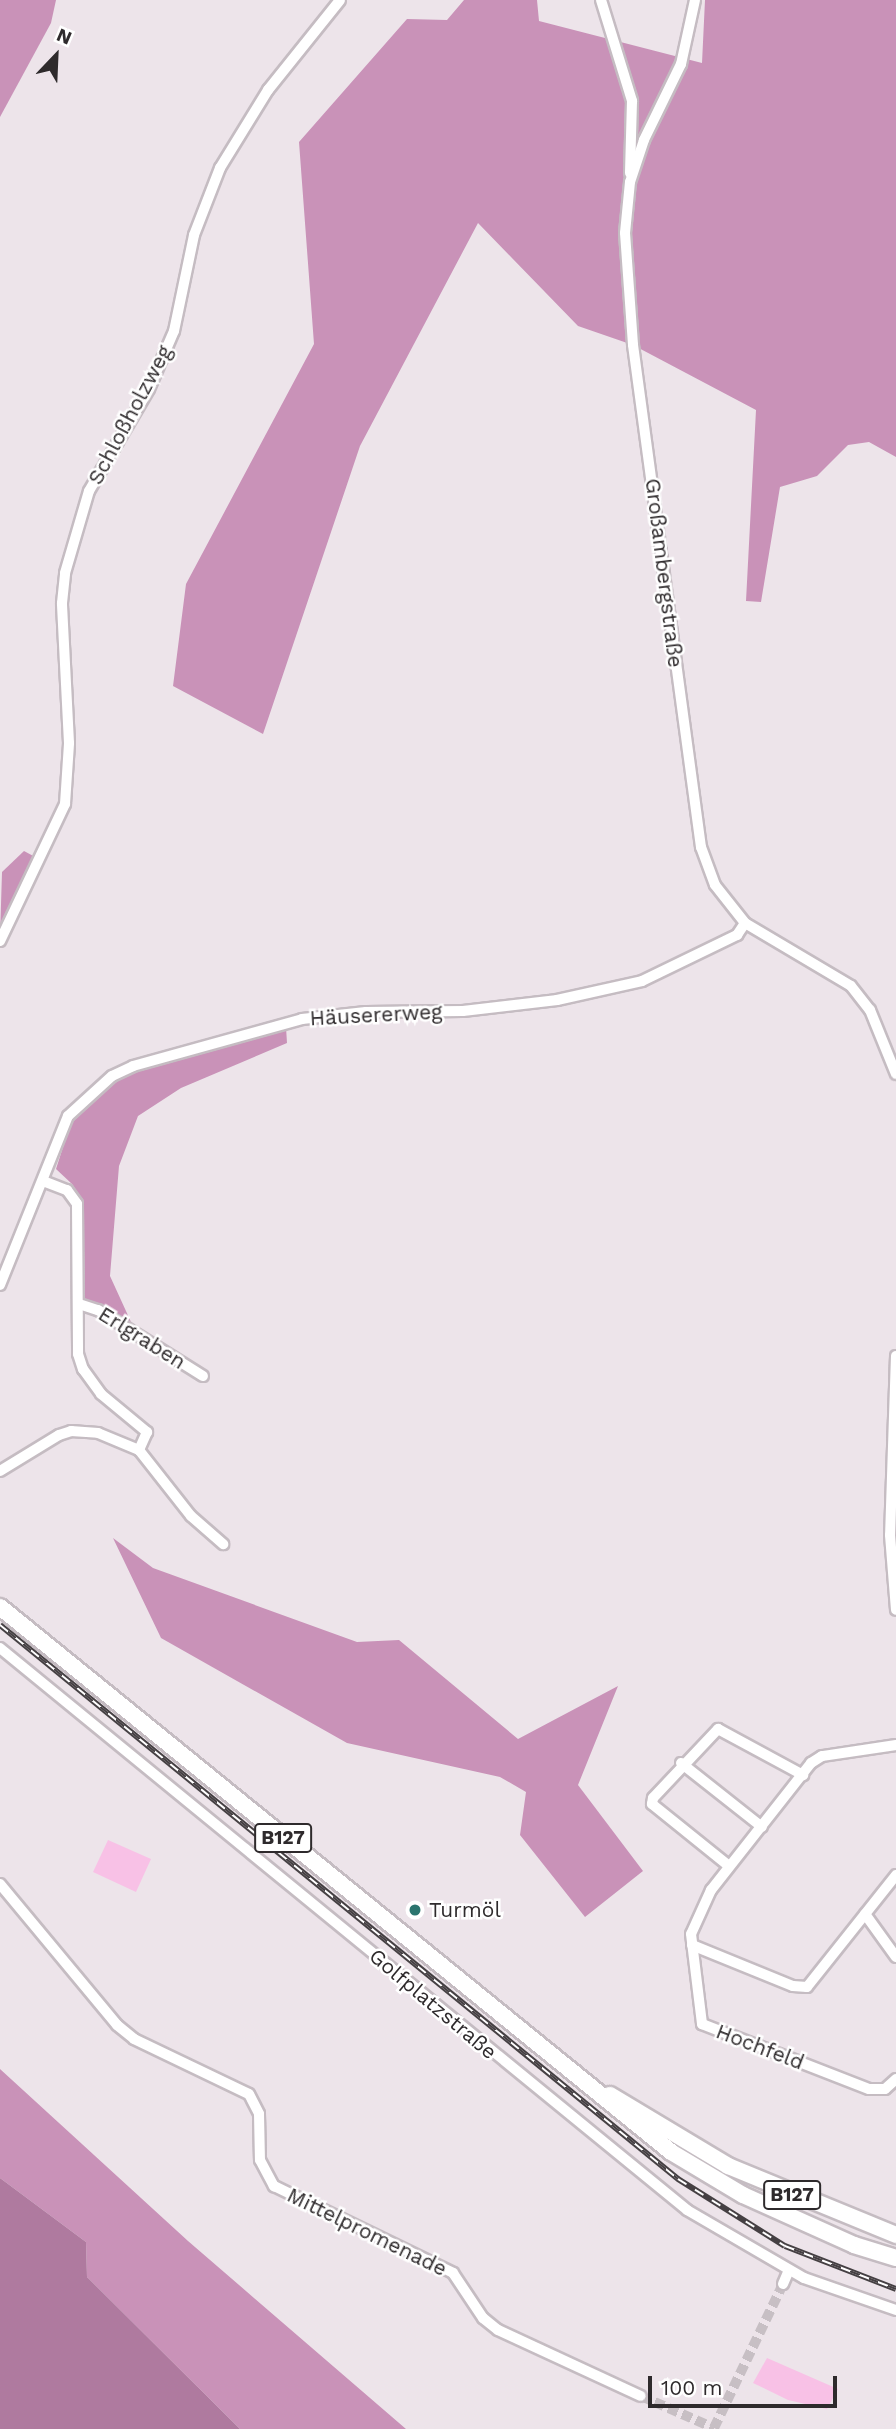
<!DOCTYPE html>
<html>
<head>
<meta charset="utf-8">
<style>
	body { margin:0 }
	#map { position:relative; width:896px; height:2429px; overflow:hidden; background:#ede4ea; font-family:"Work Sans",sans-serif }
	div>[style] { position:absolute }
	.green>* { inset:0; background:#f8c1e6 }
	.forest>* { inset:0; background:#c992b8 }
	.water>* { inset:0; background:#af7a9f }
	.street-tunnel>* { height:10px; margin-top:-5px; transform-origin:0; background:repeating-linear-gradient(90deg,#c7bfc4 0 10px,transparent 0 15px) }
	.roads { filter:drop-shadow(2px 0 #c5bcc2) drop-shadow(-2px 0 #c5bcc2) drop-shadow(0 2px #c5bcc2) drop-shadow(0 -2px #c5bcc2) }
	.street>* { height:10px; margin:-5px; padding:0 5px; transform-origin:5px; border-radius:5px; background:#fff }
	.primary>* { height:16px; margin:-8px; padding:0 8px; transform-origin:8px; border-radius:8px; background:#fff }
	.rail>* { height:6px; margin-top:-3px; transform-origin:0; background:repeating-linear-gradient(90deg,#fff 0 10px,#454043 0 20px); box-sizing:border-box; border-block:2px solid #454043 }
	.dots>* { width:19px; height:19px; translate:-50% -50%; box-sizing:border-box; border:4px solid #fff; border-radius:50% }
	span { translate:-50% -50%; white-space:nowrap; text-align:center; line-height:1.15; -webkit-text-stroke:5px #fff; paint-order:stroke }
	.shield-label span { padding:2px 5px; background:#fff; border:2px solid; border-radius:5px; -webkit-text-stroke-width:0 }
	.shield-label { font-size:19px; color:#2e2a2c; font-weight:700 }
	.street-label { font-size:21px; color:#2e2a2c }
	.poi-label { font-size:21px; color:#2e2a2c }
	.left { translate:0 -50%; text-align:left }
	.north { position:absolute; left:21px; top:21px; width:70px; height:70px; -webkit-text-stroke:5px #fff; paint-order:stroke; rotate:23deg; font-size:19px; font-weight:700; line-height:28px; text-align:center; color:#2e2a2c }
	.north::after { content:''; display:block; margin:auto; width:24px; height:32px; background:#2e2a2c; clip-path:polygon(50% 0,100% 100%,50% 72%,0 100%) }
	.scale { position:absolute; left:648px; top:2376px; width:189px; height:32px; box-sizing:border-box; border:4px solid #2e2a2c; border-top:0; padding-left:9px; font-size:21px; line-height:24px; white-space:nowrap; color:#2e2a2c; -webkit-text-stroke:5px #fff; paint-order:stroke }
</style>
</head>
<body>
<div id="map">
	<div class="green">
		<i style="clip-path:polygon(108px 1840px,151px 1859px,136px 1892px,93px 1872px)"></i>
		<i style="clip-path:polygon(767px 2358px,838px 2389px,827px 2409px,788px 2400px,753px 2383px)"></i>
	</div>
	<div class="forest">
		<i style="clip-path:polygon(0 0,56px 0,51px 23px,0 117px)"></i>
		<i style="clip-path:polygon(464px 0,537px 0,539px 21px,702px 63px,705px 0,896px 0,896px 457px,869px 442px,848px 445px,817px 476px,780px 487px,761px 602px,746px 601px,756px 410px,633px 345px,578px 326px,478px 223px,360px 446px,263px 734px,173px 686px,186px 584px,314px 344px,299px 142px,407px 19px,447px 20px)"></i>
		<i style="clip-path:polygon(24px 851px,37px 858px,0 936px,2px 872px)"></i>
		<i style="clip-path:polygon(286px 1027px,287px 1043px,181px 1088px,138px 1116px,119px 1166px,110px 1276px,131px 1322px,85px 1299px,83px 1203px,72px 1184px,56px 1169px,72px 1119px,115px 1080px,139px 1069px)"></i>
		<i style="clip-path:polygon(113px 1538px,153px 1568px,357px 1642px,399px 1640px,518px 1739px,618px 1686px,578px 1785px,643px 1871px,585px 1917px,520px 1835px,526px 1792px,500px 1777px,347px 1743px,161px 1638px)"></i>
		<i style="clip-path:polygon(0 2069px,188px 2241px,406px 2429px,240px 2429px,87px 2277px,86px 2242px,0 2178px)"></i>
	</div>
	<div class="water">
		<i style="clip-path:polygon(0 2178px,86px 2242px,87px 2277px,240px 2429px,0 2429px)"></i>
	</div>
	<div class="street-tunnel">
		<i style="left:641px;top:2396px;width:80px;rotate:23.7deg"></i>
		<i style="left:714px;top:2428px;width:160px;rotate:-64.4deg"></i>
	</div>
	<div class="roads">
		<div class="street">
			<i style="left:601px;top:0;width:106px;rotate:72.9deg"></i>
			<i style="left:632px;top:101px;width:72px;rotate:91.6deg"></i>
			<i style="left:695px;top:0;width:66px;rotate:102.3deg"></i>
			<i style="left:681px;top:64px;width:85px;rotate:116deg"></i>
			<i style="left:644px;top:140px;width:44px;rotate:108.4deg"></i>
			<i style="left:630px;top:182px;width:51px;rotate:95.6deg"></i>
			<i style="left:625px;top:233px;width:112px;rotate:85.9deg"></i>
			<i style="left:633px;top:345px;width:507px;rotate:82.29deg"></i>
			<i style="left:701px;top:847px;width:40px;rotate:69.8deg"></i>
			<i style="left:715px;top:885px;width:48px;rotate:51.7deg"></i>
			<i style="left:745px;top:923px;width:123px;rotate:30.7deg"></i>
			<i style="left:851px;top:986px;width:31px;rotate:52deg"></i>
			<i style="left:870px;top:1010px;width:69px;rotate:67.9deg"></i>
			<i style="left:0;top:941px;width:152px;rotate:-64.6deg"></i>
			<i style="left:65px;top:804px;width:61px;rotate:-86.2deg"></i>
			<i style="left:69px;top:743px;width:140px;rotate:-92.9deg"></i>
			<i style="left:62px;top:603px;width:30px;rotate:-84deg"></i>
			<i style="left:65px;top:573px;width:85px;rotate:-73.7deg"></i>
			<i style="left:89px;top:491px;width:118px;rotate:-59.5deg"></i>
			<i style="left:149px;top:389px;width:63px;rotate:-66.7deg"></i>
			<i style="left:174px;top:331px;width:98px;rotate:-78.2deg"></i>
			<i style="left:194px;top:235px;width:72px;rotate:-68.8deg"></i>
			<i style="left:220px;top:168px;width:92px;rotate:-58.4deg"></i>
			<i style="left:268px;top:90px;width:115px;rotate:-51.3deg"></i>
			<i style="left:43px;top:1181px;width:26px;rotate:21deg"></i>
			<i style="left:67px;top:1190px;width:17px;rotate:54deg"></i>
			<i style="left:77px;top:1204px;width:150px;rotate:89.6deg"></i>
			<i style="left:78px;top:1354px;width:16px;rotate:72deg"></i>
			<i style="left:83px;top:1369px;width:31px;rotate:54deg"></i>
			<i style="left:101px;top:1394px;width:60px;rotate:39.6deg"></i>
			<i style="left:147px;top:1432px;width:20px;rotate:114deg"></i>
			<i style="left:0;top:1285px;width:182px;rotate:-68.1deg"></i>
			<i style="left:68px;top:1116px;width:59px;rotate:-42.3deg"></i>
			<i style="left:112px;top:1076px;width:23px;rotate:-25deg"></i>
			<i style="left:133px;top:1066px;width:175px;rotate:-15.5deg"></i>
			<i style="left:302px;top:1019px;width:64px;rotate:-6.2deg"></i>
			<i style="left:366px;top:1012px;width:97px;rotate:-0.6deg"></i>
			<i style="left:463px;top:1011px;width:95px;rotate:-6.7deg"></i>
			<i style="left:557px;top:1000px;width:87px;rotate:-12.6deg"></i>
			<i style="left:642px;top:981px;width:106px;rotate:-25.8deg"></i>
			<i style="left:737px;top:935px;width:14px;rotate:-56deg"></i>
			<i style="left:79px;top:1304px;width:20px;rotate:18deg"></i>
			<i style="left:98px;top:1310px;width:124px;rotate:32.2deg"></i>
			<i style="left:896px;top:1356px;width:179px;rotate:91.9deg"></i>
			<i style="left:890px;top:1535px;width:75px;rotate:85.4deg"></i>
			<i style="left:0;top:1471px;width:69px;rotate:-31.4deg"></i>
			<i style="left:59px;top:1435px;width:13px;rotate:-18deg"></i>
			<i style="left:71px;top:1431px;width:27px;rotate:4deg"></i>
			<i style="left:98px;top:1433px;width:44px;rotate:22.5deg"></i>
			<i style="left:139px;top:1450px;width:84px;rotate:51.8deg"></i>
			<i style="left:191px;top:1516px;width:43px;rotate:41.2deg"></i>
			<i style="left:0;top:1648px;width:888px;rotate:39.28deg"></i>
			<i style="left:687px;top:2210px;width:135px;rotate:30.2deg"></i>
			<i style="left:804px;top:2278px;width:97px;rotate:19.2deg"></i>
			<i style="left:896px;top:1745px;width:75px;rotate:171.5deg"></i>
			<i style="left:822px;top:1756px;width:13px;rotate:148deg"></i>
			<i style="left:811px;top:1763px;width:162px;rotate:128.2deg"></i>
			<i style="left:711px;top:1890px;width:48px;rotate:114.4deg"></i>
			<i style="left:691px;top:1934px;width:91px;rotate:83deg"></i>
			<i style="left:702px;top:2024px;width:179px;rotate:21.3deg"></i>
			<i style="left:869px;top:2089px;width:16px"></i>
			<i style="left:885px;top:2089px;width:15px;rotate:-42deg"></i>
			<i style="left:681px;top:1763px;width:103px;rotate:38.3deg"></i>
			<i style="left:729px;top:1866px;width:99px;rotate:-141.2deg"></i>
			<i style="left:652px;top:1804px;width:6px;rotate:-81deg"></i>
			<i style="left:653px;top:1798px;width:95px;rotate:-46.7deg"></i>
			<i style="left:718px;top:1729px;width:97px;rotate:28.4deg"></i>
			<i style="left:0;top:1884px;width:183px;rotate:50.3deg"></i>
			<i style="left:117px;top:2025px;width:22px;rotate:39deg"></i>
			<i style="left:134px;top:2039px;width:127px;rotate:25.6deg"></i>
			<i style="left:249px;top:2094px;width:22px;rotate:63deg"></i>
			<i style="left:259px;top:2114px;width:46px;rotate:88.8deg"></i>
			<i style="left:260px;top:2160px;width:30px;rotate:62deg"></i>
			<i style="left:274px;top:2186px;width:199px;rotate:25.9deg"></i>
			<i style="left:453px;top:2273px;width:54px;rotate:56.3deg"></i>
			<i style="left:483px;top:2318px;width:19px;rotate:39deg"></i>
			<i style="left:498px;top:2330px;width:157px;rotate:24.8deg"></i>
			<i style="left:865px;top:1914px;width:53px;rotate:54.2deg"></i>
			<i style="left:692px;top:1945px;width:109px;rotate:22.1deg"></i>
			<i style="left:793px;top:1986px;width:14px;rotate:4deg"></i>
			<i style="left:807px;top:1987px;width:143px;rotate:-51.5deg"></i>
			<i style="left:783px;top:2284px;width:15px;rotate:-67deg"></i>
		</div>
		<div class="primary">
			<i style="left:0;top:1607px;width:864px;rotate:39.08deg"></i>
			<i style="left:671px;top:2152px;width:84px;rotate:30.8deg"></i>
			<i style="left:743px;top:2195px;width:122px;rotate:24.2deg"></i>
			<i style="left:854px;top:2245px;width:44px;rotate:17.2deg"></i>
			<i style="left:610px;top:2095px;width:138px;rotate:31deg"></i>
			<i style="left:728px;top:2166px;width:182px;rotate:22.3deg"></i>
		</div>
	</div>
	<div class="rail">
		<i style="left:0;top:1625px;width:876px;rotate:39.25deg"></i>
		<i style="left:678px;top:2179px;width:126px;rotate:32.1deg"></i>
		<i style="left:785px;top:2246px;width:119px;rotate:21.2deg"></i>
	</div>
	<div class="dots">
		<i style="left:415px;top:1910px;background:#2b746e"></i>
	</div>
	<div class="shield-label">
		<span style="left:283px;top:1838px">B127</span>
		<span style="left:792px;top:2195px">B127</span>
	</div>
	<div class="street-label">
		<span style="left:130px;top:415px;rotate:-62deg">Schloßholzweg</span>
		<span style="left:664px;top:573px;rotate:83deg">Großambergstraße</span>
		<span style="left:376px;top:1015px;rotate:-3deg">Häusererweg</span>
		<span style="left:142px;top:1338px;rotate:32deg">Erlgraben</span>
		<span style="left:433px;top:2004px;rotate:40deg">Golfplatzstraße</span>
		<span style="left:760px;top:2047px;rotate:21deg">Hochfeld</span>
		<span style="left:367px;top:2232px;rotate:26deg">Mittelpromenade</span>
	</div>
	<div class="poi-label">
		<span class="left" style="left:429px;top:1910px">Turmöl</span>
	</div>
	<div class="north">N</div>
	<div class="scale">100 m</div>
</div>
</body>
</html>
